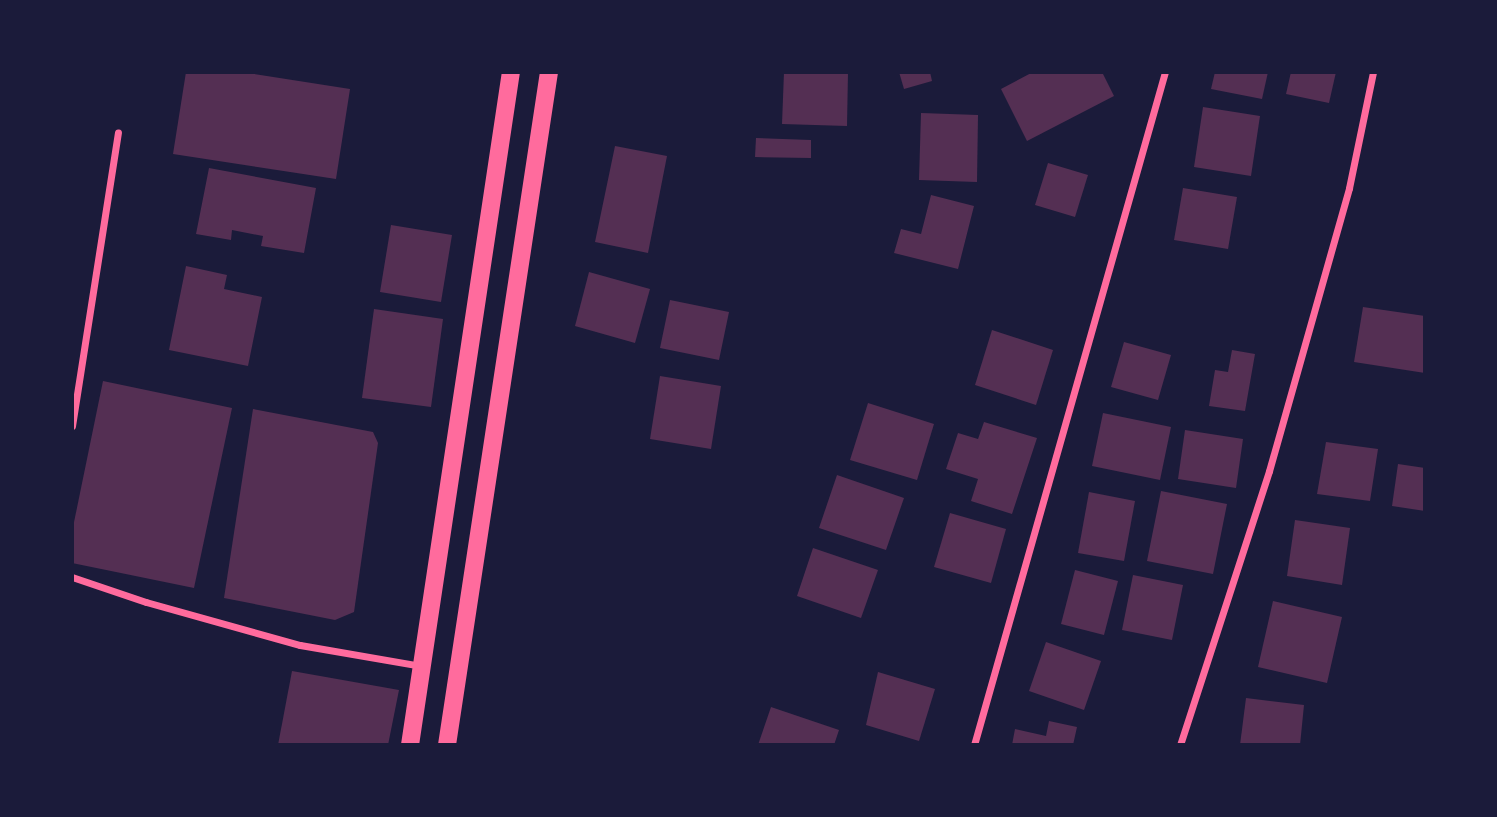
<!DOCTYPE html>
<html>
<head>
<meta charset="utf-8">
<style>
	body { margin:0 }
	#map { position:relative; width:1497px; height:817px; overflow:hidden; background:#1b1b3a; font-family:Montserrat,sans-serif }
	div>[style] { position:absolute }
	.building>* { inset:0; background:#542f53 }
	.minor>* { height:7px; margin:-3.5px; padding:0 3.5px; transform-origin:3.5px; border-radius:3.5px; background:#ff6b9d }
	.primary>* { height:18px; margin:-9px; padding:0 9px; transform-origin:9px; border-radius:9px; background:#ff6b9d }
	span { translate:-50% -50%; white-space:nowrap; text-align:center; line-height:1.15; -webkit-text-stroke:5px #1b1b3a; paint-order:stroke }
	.frame { position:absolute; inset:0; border:74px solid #1b1b3a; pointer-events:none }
</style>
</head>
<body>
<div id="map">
	<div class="building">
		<i style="clip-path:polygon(186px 72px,242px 72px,350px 89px,336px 179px,173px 154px)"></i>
		<i style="clip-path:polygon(784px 72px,848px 72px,847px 126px,782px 124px)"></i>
		<i style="clip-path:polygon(899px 72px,930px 72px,932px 81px,904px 89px)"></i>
		<i style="clip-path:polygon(1033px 72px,1102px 72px,1114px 96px,1027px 141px,1001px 89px)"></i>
		<i style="clip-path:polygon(1215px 72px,1268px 72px,1262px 99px,1211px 89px)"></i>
		<i style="clip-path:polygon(1291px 72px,1336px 72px,1329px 103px,1286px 94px)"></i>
		<i style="clip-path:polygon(1203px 107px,1260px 116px,1251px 176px,1194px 167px)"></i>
		<i style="clip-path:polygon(921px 113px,978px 115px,977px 182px,919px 180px)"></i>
		<i style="clip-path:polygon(756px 138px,811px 140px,811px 158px,755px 157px)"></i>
		<i style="clip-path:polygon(615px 146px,667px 156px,648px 253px,595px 242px)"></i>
		<i style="clip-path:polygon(1048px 163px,1088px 175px,1075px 217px,1035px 205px)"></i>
		<i style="clip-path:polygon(209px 168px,316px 188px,304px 253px,261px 246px,263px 236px,232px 230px,231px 240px,196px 234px)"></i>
		<i style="clip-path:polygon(1183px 188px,1237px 197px,1228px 249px,1174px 240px)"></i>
		<i style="clip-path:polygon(931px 195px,974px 206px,958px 269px,894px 253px,901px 229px,921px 234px)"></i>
		<i style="clip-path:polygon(391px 225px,452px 235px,441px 302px,380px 292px)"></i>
		<i style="clip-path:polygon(186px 266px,227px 275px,224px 289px,262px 297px,248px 366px,169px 350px)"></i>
		<i style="clip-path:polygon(589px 272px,650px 289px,635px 343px,575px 326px)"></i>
		<i style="clip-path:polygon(670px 300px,729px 312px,719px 360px,660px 348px)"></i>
		<i style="clip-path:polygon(1363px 307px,1425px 316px,1425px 373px,1354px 362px)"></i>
		<i style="clip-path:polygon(374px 309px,443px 319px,431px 407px,362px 398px)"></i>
		<i style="clip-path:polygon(992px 330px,1053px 350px,1036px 405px,975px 385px)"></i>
		<i style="clip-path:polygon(1124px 342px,1171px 355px,1158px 400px,1111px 387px)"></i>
		<i style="clip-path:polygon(1232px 350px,1255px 354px,1245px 411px,1209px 406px,1215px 370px,1228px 372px)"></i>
		<i style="clip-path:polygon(660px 376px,721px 386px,711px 449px,650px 439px)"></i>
		<i style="clip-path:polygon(103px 381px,232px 408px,194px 588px,72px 563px,72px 532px)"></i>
		<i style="clip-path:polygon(868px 403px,934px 424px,917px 480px,850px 460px)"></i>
		<i style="clip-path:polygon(253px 409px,373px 432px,378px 443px,354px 612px,335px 620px,224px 598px)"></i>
		<i style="clip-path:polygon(1103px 413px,1171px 427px,1160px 480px,1092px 466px)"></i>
		<i style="clip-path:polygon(984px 422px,1037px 438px,1012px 514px,971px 501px,978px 479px,946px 469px,958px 433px,978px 439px)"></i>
		<i style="clip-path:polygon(1185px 430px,1243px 439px,1236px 488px,1178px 479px)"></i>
		<i style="clip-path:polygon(1326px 442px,1378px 449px,1370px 501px,1317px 494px)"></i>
		<i style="clip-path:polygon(1398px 464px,1425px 468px,1425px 511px,1392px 506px)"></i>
		<i style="clip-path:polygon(837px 475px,904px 498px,886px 550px,819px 528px)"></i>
		<i style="clip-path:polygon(1161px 491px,1227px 504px,1213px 574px,1147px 561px)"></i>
		<i style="clip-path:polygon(1089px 492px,1135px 501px,1124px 561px,1078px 553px)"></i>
		<i style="clip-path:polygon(950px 513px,1006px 529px,991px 583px,934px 567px)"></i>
		<i style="clip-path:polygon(1295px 520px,1350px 528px,1342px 585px,1287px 576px)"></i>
		<i style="clip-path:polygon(813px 548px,878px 570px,861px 618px,797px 596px)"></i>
		<i style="clip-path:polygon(1075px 570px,1118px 581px,1104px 635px,1061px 624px)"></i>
		<i style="clip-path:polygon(1133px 575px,1183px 585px,1172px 640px,1122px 630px)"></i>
		<i style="clip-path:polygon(1273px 601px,1342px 617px,1327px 683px,1258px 667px)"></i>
		<i style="clip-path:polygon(1046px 642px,1101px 661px,1084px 710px,1029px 691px)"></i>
		<i style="clip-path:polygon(292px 671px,399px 690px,388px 745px,278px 745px)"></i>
		<i style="clip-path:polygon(878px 672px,935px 689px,919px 741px,866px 725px)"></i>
		<i style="clip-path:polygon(1246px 698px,1304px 705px,1300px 745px,1240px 745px)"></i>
		<i style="clip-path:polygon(771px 707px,839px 730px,834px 745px,758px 745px)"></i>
		<i style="clip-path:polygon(1049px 721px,1077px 727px,1073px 745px,1012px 745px,1015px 729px,1046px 736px)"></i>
	</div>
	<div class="minor">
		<i style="left:72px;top:426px;width:297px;rotate:-81.1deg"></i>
		<i style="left:72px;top:577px;width:78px;rotate:18.7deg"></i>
		<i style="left:146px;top:602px;width:160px;rotate:15.6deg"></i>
		<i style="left:300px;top:645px;width:124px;rotate:9.8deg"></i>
		<i style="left:974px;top:745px;width:700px;rotate:-74.16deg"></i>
		<i style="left:1180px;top:745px;width:288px;rotate:-72deg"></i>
		<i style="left:1269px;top:471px;width:294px;rotate:-74.2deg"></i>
		<i style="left:1349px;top:188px;width:118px;rotate:-78.3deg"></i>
	</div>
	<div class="primary">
		<i style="left:410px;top:745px;width:681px;rotate:-81.47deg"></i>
		<i style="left:447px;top:745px;width:681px;rotate:-81.38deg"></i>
	</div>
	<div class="frame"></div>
</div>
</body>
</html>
